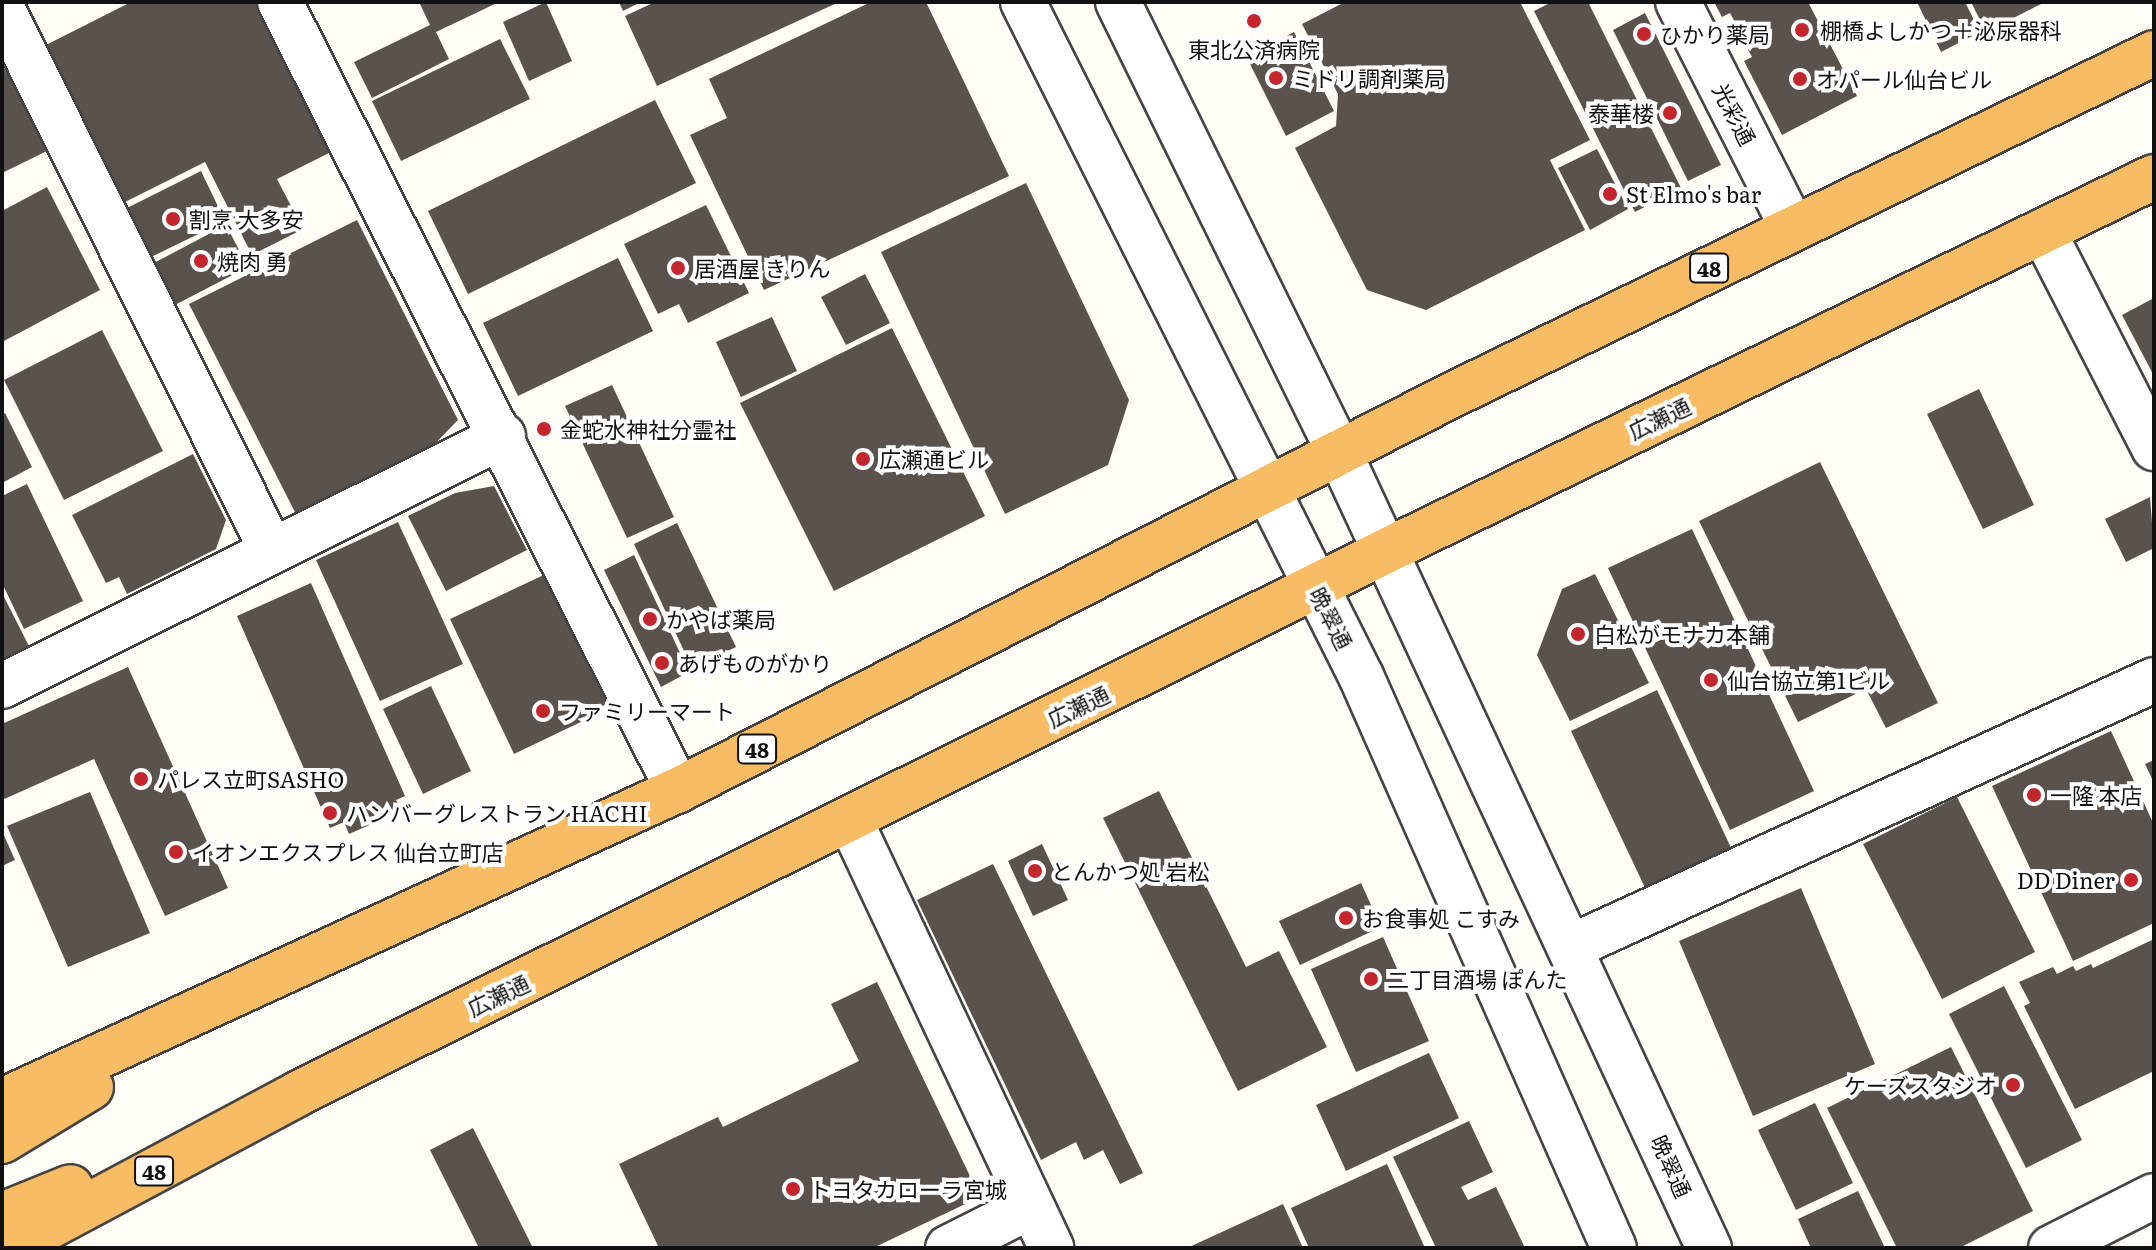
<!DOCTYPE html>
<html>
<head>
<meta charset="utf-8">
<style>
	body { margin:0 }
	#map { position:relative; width:2156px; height:1250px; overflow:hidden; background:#fffdf5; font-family:Literata,"Noto Sans JP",serif }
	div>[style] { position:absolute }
	.building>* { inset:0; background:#5a524d }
	.roads { filter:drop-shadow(2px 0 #444) drop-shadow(-2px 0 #444) drop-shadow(0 2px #444) drop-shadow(0 -2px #444) }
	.minor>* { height:44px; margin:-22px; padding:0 22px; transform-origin:22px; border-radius:22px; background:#fff }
	.tertiary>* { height:44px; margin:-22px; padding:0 22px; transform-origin:22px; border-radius:22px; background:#fff }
	.trunk>* { height:44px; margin:-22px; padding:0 22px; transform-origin:22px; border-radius:22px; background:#f7bc64 }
	.dots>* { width:22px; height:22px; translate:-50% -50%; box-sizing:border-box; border:4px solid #fff; border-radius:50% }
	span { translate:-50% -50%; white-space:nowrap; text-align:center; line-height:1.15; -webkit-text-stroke:8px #fff; paint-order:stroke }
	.shield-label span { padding:2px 6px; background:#fff; border:2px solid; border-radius:6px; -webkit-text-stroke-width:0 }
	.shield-label { font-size:20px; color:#111; font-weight:700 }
	.poi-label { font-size:22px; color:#111 }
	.left { translate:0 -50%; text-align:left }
	.right { translate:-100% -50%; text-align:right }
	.street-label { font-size:22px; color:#111 }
	.frame { position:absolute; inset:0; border:4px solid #111; pointer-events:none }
</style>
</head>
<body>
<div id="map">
	<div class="building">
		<i style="clip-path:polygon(131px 2px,255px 2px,331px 152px,277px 179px,303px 229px,252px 255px,205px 162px,121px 204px,42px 47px)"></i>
		<i style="clip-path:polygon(419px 2px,499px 2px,436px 32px,449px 59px,372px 98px,354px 62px,430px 25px)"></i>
		<i style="clip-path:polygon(546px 2px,572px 61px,529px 81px,503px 22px)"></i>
		<i style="clip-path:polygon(619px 2px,641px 2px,623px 11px)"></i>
		<i style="clip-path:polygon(655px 2px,839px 2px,657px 86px,625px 16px)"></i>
		<i style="clip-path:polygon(871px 2px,926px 2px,1009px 176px,764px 290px,690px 135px,727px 118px,709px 79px)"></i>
		<i style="clip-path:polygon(1345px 2px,1520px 2px,1590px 140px,1550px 160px,1585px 230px,1426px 310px,1367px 290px,1295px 148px,1336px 126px,1338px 94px,1302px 24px)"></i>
		<i style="clip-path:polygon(1552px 2px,1588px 2px,1681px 188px,1635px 212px,1534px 11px)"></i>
		<i style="clip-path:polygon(1714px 2px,1808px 2px,1857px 96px,1782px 135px,1744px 61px,1752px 57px,1744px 42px,1730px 35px,1736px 24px,1730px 13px,1722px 17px)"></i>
		<i style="clip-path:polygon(1917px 2px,1965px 2px,1980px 32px,1941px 52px)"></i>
		<i style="clip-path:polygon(1971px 2px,2045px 2px,1986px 32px)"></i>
		<i style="clip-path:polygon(1645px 13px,1721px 165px,1688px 181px,1613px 30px)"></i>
		<i style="clip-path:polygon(1294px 32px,1334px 111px,1286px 136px,1246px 56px)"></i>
		<i style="clip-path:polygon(500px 39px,530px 99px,401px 161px,372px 101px)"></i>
		<i style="clip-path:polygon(2px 63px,47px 151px,2px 173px)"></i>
		<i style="clip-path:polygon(655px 100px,696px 183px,468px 294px,428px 211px)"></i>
		<i style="clip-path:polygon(1597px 149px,1628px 209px,1590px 230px,1558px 168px)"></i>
		<i style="clip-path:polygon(201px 171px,225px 221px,147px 259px,123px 210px)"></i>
		<i style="clip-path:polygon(1026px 183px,1129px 400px,1108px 465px,1005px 514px,881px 252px)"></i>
		<i style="clip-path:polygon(47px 187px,100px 290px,2px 342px,2px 211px)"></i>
		<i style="clip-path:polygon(706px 205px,749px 293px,688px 323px,679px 304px,658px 314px,624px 244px)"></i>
		<i style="clip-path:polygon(357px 220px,458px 420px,424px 455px,298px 518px,189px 304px)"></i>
		<i style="clip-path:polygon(226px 225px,248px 267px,173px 306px,152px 264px)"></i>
		<i style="clip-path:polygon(618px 258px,653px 331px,518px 396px,483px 323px)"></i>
		<i style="clip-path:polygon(865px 274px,890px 323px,846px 345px,821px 297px)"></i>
		<i style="clip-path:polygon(2154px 298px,2154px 376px,2122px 315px)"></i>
		<i style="clip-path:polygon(772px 317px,797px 371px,741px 397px,716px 342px)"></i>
		<i style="clip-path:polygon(892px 328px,985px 516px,834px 591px,740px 403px)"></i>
		<i style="clip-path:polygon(102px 330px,163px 451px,64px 500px,4px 380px)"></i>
		<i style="clip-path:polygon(612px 385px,674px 517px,627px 538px,565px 406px)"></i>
		<i style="clip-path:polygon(1979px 389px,2034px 505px,1983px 529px,1927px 414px)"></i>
		<i style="clip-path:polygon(5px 413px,32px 467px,2px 483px,2px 415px)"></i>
		<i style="clip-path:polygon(193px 454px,226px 520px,216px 549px,127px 594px,119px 577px,106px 583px,72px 515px)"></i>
		<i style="clip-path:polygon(1820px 462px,1938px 703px,1886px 728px,1866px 689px,1798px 722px,1699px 521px)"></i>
		<i style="clip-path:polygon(27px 484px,83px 601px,24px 629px,2px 583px,2px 496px)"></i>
		<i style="clip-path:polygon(494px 486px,527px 550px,446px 591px,408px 516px,455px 493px)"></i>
		<i style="clip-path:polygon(2150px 497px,2154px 548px,2126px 562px,2105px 519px)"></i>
		<i style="clip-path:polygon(398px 522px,463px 664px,380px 701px,316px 560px)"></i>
		<i style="clip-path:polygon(677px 523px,736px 647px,692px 668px,634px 544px)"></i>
		<i style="clip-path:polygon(1692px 529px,1814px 791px,1730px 830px,1608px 568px)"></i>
		<i style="clip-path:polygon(634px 555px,689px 672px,661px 687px,604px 570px)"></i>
		<i style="clip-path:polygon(546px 574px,610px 708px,514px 754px,450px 619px)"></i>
		<i style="clip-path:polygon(1595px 574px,1649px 683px,1570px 721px,1537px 655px,1562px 589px)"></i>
		<i style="clip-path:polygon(311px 583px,405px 796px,396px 800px,401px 811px,349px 834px,344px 822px,330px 828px,237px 616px)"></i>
		<i style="clip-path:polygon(2px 593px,30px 648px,2px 662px)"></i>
		<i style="clip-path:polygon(128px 667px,228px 888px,165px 916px,94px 759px,2px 800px,2px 724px)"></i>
		<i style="clip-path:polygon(431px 686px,471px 771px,423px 794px,383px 709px)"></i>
		<i style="clip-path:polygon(1657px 690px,1733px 852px,1647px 892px,1571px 731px)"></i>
		<i style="clip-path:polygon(2111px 731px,2154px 825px,2154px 923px,2073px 961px,1992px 786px)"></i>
		<i style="clip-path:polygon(2154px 760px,2154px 783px,2145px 764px)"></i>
		<i style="clip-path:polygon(1159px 791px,1246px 967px,1279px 951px,1327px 1047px,1238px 1091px,1103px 818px)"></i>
		<i style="clip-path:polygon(90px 792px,150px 933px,68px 967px,7px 826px)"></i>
		<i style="clip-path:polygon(1957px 797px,2035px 952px,1942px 999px,1863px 844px)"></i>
		<i style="clip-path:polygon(2px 831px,15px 860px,2px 866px)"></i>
		<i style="clip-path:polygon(1042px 844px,1068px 900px,1033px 916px,1008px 861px)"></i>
		<i style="clip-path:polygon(993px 864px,1143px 1173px,1120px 1184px,1103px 1150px,1084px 1160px,1076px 1142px,1041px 1160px,917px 900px)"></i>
		<i style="clip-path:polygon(1361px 883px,1381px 927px,1300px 965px,1279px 921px)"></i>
		<i style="clip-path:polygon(1801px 888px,1875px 1064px,1753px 1116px,1679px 941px)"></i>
		<i style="clip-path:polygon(1383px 937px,1429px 1041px,1356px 1072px,1311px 969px)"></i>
		<i style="clip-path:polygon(2154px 939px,2154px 1071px,2075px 1109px,2024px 1006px,2030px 1003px,2019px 982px,2053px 967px,2057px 974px,2073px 966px,2076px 971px,2091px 964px,2093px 968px)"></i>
		<i style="clip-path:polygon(877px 982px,980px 1197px,873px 1248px,659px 1248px,619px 1164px,718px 1117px,723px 1127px,859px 1061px,831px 1004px)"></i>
		<i style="clip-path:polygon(2004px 986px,2082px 1140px,2026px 1168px,1949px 1014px)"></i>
		<i style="clip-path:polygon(1951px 1047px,2033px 1211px,1959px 1248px,1897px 1248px,1827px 1108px)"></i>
		<i style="clip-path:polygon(1429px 1053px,1459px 1118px,1346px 1171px,1316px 1105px)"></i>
		<i style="clip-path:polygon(1815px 1103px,1853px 1183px,1796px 1210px,1758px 1130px)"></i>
		<i style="clip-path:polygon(1469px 1121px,1493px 1172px,1461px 1187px,1468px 1200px,1496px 1187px,1525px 1248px,1436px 1248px,1393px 1157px)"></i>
		<i style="clip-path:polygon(473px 1128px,533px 1248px,479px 1248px,430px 1150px)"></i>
		<i style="clip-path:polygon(1387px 1164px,1425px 1248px,1309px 1248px,1291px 1208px)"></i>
		<i style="clip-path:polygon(1858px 1191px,1885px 1248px,1811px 1248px,1798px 1219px)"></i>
		<i style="clip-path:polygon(1283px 1204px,1303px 1248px,1187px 1248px)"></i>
	</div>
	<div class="roads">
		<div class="minor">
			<i style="left:280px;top:2px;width:883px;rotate:63.2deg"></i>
			<i style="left:1678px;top:2px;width:252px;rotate:63.1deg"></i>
			<i style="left:2px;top:8px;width:604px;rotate:63.56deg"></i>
			<i style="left:2043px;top:231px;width:244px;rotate:62.9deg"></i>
			<i style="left:2px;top:686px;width:560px;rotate:-26.52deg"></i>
			<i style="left:850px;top:820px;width:473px;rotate:64.8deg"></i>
			<i style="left:1573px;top:946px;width:639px;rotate:-24.6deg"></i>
			<i style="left:948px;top:1248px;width:93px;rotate:-26.8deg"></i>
			<i style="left:2051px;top:1248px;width:115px;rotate:-26.8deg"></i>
		</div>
		<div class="tertiary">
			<i style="left:1023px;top:2px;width:754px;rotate:63.37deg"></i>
			<i style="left:1361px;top:676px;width:625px;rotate:66.14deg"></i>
			<i style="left:1118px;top:2px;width:501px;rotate:63.84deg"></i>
			<i style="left:1339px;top:452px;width:878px;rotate:65.07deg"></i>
		</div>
		<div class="trunk">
			<i style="left:2px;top:1101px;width:744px;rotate:-24.71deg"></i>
			<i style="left:678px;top:790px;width:869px;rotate:-27.04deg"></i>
			<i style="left:1452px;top:395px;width:781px;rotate:-25.97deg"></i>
			<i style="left:2px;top:1141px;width:104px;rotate:-31.2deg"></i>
			<i style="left:2px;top:1215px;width:74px;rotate:-22.1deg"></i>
			<i style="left:9px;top:1248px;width:329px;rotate:-28.1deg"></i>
			<i style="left:299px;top:1093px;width:1215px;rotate:-26.5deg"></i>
			<i style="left:1386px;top:551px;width:854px;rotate:-25.97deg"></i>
		</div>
	</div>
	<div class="dots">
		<i style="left:1254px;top:21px;background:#c4262e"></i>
		<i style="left:1802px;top:30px;background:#c4262e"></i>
		<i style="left:1644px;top:34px;background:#c4262e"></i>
		<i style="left:1276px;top:78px;background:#c4262e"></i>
		<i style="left:1800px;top:79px;background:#c4262e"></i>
		<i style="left:1670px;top:113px;background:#c4262e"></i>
		<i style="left:1610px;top:194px;background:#c4262e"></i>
		<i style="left:173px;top:219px;background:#c4262e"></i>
		<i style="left:201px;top:261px;background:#c4262e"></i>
		<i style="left:678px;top:268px;background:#c4262e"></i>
		<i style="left:544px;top:429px;background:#c4262e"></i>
		<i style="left:863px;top:459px;background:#c4262e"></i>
		<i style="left:650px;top:619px;background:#c4262e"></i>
		<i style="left:1578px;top:634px;background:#c4262e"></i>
		<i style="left:662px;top:663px;background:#c4262e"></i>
		<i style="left:1711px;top:680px;background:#c4262e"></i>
		<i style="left:543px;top:711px;background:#c4262e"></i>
		<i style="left:141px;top:779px;background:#c4262e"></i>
		<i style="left:2034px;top:795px;background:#c4262e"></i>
		<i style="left:330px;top:813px;background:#c4262e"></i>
		<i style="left:176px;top:852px;background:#c4262e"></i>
		<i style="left:1035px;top:871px;background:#c4262e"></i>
		<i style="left:2131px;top:880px;background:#c4262e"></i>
		<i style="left:1346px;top:918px;background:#c4262e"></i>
		<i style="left:1371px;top:979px;background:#c4262e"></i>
		<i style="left:2013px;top:1085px;background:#c4262e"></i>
		<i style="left:793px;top:1189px;background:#c4262e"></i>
	</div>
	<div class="shield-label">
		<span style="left:1709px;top:268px">48</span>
		<span style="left:757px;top:749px">48</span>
		<span style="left:154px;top:1171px">48</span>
	</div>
	<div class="poi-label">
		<span class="left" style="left:1820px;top:30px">棚橋よしかつ＋泌尿器科</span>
		<span class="left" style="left:1660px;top:34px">ひかり薬局</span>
		<span style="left:1254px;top:49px">東北公済病院</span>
		<span class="left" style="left:1292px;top:78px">ミドリ調剤薬局</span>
		<span class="left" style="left:1816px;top:79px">オパール仙台ビル</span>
		<span class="right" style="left:1654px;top:113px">泰華楼</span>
		<span class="left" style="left:1626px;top:194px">St Elmo's bar</span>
		<span class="left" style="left:189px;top:219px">割烹 大多安</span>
		<span class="left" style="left:217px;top:261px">焼肉 勇</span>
		<span class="left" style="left:694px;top:268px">居酒屋 きりん</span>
		<span class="left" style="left:560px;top:429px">金蛇水神社分霊社</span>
		<span class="left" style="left:879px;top:459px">広瀬通ビル</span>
		<span class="left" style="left:666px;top:619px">かやば薬局</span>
		<span class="left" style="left:1594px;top:634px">白松がモナカ本舗</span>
		<span class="left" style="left:678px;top:663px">あげものがかり</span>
		<span class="left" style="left:1727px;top:680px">仙台協立第1ビル</span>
		<span class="left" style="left:559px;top:711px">ファミリーマート</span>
		<span class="left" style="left:157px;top:779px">パレス立町SASHO</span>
		<span class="left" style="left:2050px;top:795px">一隆 本店</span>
		<span class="left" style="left:346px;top:813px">ハンバーグレストラン HACHI</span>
		<span class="left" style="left:192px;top:852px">イオンエクスプレス 仙台立町店</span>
		<span class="left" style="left:1051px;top:871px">とんかつ処 岩松</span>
		<span class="right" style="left:2115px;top:880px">DD Diner</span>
		<span class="left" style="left:1362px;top:918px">お食事処 こすみ</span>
		<span class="left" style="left:1387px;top:979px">二丁目酒場 ぽんた</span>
		<span class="right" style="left:1997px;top:1085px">ケーズスタジオ</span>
		<span class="left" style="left:809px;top:1189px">トヨタカローラ宮城</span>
	</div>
	<div class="street-label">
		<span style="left:1735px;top:114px;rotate:63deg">光彩通</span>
		<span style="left:1659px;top:418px;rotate:-26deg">広瀬通</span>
		<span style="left:1332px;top:618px;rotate:63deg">晩翠通</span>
		<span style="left:1078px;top:706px;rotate:-26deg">広瀬通</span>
		<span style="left:498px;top:995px;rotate:-26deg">広瀬通</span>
		<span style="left:1672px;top:1166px;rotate:66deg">晩翠通</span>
	</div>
	<div class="frame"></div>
</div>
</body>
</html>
